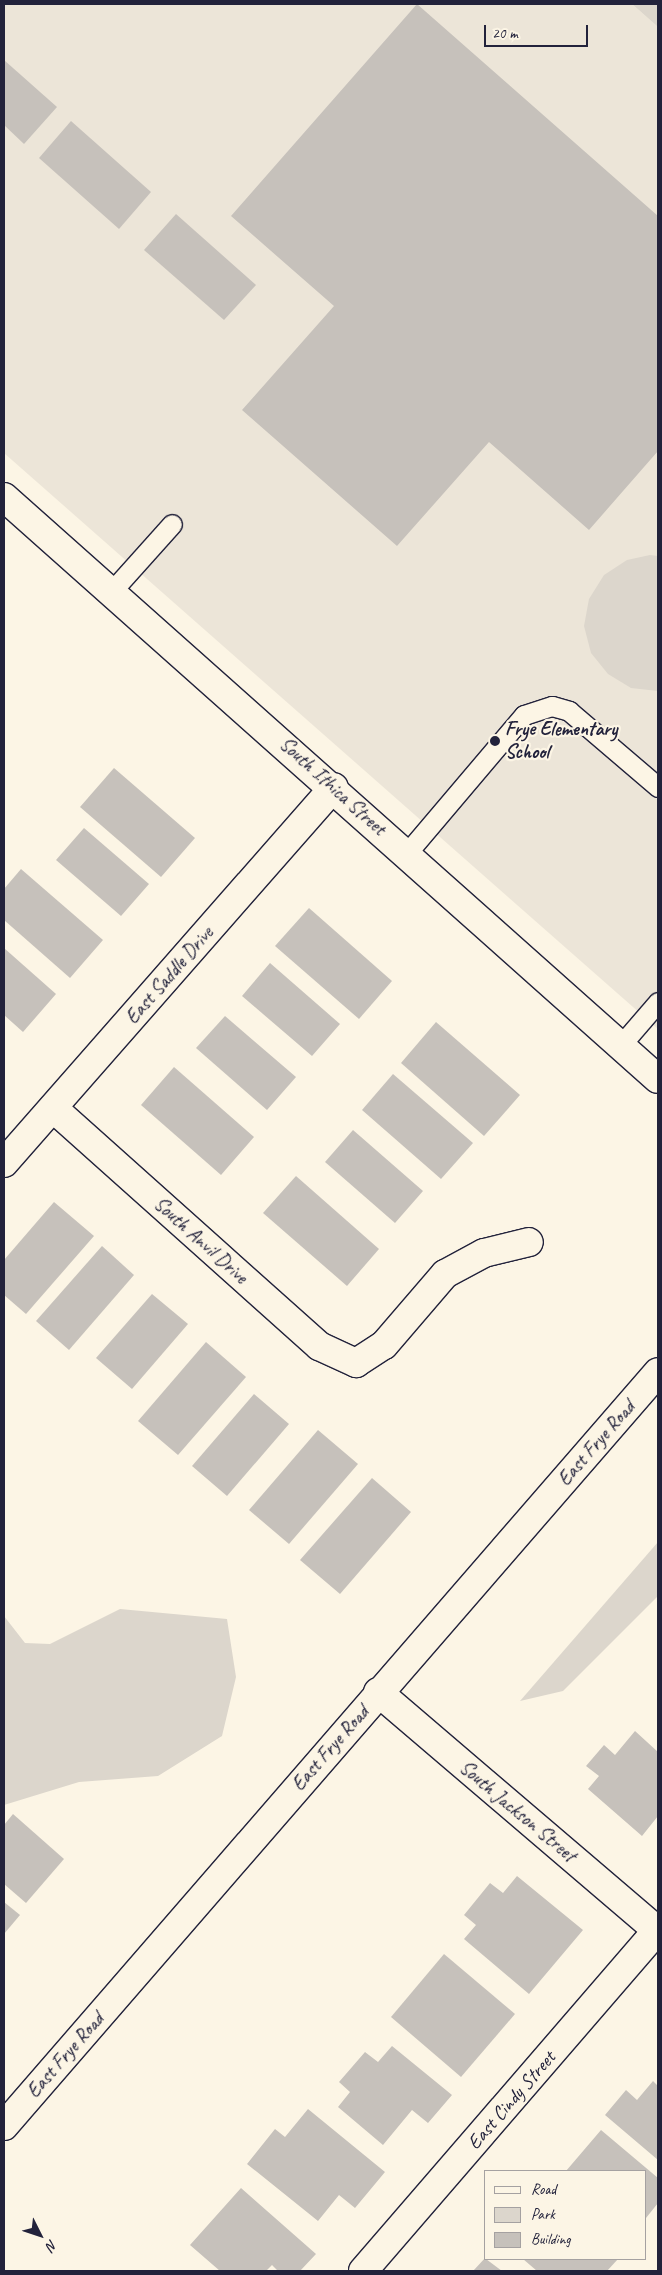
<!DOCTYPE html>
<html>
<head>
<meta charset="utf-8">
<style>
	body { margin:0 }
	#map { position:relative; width:662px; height:2275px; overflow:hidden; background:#fcf5e5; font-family:Caveat,sans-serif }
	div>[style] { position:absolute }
	.built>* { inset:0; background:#ece5d8 }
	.green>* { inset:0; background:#dcd6cc }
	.building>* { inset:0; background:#c6c1bb }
	.roads { filter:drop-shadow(1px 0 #22223b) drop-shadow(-1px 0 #22223b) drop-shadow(0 1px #22223b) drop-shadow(0 -1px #22223b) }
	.lane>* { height:19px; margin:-9.5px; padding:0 9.5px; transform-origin:9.5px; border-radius:9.5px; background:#fcf5e5 }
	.street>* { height:28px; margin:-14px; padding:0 14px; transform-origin:14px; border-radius:14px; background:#fcf5e5 }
	.secondary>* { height:28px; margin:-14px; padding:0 14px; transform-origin:14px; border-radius:14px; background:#fcf5e5 }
	.dots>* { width:14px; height:14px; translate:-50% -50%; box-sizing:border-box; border:2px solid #fcf5e5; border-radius:50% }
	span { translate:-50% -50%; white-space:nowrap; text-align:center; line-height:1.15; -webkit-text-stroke:4.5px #fcf5e5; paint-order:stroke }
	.poi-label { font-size:20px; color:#22223b; font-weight:700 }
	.left { translate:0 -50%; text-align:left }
	.street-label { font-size:20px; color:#22223b }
	.frame { position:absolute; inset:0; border:5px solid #22223b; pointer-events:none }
	.legend { position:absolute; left:484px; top:2170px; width:162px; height:90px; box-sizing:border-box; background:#fcf5e5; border:1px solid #a5a1a1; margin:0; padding:6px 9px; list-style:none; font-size:15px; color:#22223b }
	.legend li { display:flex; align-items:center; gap:10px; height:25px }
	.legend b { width:25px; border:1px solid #a5a1a1 }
	.north { position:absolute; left:15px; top:2210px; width:50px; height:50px; -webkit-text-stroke:4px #fcf5e5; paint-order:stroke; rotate:131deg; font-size:14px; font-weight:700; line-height:20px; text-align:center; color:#22223b }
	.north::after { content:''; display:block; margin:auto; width:18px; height:22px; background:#22223b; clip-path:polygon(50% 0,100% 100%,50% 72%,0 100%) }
	.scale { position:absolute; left:484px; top:25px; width:104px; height:22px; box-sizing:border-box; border:2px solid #22223b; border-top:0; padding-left:6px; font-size:15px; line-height:18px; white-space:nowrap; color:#22223b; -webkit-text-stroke:4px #fcf5e5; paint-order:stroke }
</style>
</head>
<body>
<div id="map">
	<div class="built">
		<i style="clip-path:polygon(4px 4px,632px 4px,658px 27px,658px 1029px,4px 453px)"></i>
	</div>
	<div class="green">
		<i style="clip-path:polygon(632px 4px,658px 4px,658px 27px)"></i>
		<i style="clip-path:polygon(650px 555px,658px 556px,658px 691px,631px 688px,608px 674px,591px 653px,584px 626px,589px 599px,604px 575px,627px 560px)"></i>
		<i style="clip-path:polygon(658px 1542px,658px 1596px,563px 1691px,520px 1701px)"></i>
		<i style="clip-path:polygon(120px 1609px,227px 1619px,236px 1677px,222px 1736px,158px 1776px,79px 1782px,4px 1805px,4px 1616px,25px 1643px,50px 1644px)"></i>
	</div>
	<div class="building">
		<i style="clip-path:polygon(417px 4px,658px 216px,658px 451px,589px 530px,489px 442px,397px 546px,242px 410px,334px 306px,231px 216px)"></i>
		<i style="clip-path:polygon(4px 60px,57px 107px,24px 144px,4px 125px)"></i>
		<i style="clip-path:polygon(71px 121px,151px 192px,119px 229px,39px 158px)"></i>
		<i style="clip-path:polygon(176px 214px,256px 285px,224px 320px,144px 250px)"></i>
		<i style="clip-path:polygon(114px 768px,195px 838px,161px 877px,80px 807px)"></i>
		<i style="clip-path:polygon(84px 828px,149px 884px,121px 916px,56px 860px)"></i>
		<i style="clip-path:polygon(21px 869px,103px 940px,70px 978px,4px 920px,4px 889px)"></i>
		<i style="clip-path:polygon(309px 908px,392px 981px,359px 1019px,275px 946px)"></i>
		<i style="clip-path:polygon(4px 948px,56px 994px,23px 1032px,4px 1015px)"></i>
		<i style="clip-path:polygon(270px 963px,340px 1024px,312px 1056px,242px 996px)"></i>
		<i style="clip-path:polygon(225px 1016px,296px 1077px,267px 1110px,196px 1048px)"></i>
		<i style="clip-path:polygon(436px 1022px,520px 1095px,484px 1136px,401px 1063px)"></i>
		<i style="clip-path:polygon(174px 1067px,254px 1137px,221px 1175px,141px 1105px)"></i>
		<i style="clip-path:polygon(393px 1074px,473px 1143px,441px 1179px,362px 1110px)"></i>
		<i style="clip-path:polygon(353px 1130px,423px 1191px,395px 1223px,325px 1162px)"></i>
		<i style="clip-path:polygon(296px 1176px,379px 1249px,347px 1286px,263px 1213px)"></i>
		<i style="clip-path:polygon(54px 1202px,94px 1236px,26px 1314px,4px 1295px,4px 1260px)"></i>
		<i style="clip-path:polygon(102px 1246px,134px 1275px,69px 1350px,36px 1321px)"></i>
		<i style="clip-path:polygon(152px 1294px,188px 1324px,132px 1389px,96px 1358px)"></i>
		<i style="clip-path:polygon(206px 1342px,246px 1377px,178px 1455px,138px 1421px)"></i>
		<i style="clip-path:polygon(254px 1394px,289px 1424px,227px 1496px,192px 1466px)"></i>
		<i style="clip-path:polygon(318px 1430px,358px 1464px,289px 1544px,249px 1510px)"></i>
		<i style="clip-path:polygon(372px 1478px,411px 1512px,340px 1594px,300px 1560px)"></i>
		<i style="clip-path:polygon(635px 1731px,658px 1752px,658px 1816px,642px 1836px,588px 1789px,599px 1776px,586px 1766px,604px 1745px,615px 1755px)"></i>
		<i style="clip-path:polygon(13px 1814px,64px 1859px,26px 1903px,4px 1884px,4px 1825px)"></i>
		<i style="clip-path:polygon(517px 1876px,583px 1930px,529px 1994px,464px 1939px,476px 1925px,464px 1915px,490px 1883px,503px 1893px)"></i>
		<i style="clip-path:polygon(4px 1902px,20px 1915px,4px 1934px)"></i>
		<i style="clip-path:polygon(444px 1954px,515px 2014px,461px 2077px,391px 2017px)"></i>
		<i style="clip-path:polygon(392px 2046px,452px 2095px,428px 2123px,412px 2110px,383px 2145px,338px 2107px,350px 2092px,339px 2082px,365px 2052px,378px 2062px)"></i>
		<i style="clip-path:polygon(653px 2081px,658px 2086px,658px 2160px,605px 2115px,626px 2090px,637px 2100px)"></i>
		<i style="clip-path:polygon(308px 2109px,385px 2172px,355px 2208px,339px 2195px,318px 2221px,247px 2164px,275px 2129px,285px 2137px)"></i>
		<i style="clip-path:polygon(601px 2130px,658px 2178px,658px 2203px,646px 2218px,646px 2171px,566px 2171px)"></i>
		<i style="clip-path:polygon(241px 2188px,316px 2254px,300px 2271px,278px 2271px,272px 2265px,266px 2271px,220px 2271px,190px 2245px)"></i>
		<i style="clip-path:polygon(486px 2257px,486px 2259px,502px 2271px,473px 2271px)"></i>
		<i style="clip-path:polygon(523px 2259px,618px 2259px,607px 2271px,537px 2271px)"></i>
	</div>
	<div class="roads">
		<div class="lane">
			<i style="left:111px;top:592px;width:91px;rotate:-48.1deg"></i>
			<i style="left:407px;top:853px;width:181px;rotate:-49.7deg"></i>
			<i style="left:524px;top:715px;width:29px;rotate:-18deg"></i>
			<i style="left:552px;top:706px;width:18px;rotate:16deg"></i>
			<i style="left:569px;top:711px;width:117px;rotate:40.5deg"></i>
			<i style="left:620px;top:1046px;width:58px;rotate:-49.2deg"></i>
		</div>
		<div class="street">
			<i style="left:53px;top:1108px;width:357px;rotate:41.8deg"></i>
			<i style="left:319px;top:1346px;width:41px;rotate:24.7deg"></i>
			<i style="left:356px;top:1363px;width:33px;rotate:-33deg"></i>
			<i style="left:384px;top:1345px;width:94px;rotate:-49.3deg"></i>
			<i style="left:445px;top:1274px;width:44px;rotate:-28.3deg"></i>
			<i style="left:484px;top:1253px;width:46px;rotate:-13.7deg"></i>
			<i style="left:4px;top:1163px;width:500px;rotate:-48.73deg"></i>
			<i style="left:378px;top:1692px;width:367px;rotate:40.5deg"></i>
			<i style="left:363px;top:2271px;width:452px;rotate:-49.2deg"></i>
		</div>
		<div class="secondary">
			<i style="left:4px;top:497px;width:875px;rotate:41.67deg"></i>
			<i style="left:4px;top:2126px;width:998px;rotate:-49.06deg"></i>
		</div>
	</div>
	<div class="dots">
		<i style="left:495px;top:741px;background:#22223b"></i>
	</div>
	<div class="poi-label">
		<span class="left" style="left:505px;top:740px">Frye Elementary<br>School</span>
	</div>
	<div class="street-label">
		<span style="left:333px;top:786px;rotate:42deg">South Ithica Street</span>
		<span style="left:169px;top:975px;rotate:-49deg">East Saddle Drive</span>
		<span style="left:201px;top:1240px;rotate:42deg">South Anvil Drive</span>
		<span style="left:596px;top:1443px;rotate:-49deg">East Frye Road</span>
		<span style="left:330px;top:1748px;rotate:-49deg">East Frye Road</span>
		<span style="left:518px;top:1811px;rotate:40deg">South Jackson Street</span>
		<span style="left:65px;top:2055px;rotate:-49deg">East Frye Road</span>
		<span style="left:511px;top:2100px;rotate:-49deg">East Cindy Street</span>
	</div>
	<div class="frame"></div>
	<ul class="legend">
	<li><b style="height:6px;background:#fcf5e5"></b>Road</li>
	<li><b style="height:14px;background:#dcd6cc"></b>Park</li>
	<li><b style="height:14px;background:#c6c1bb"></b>Building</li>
	</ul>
	<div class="north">N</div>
	<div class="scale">20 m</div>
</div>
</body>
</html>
